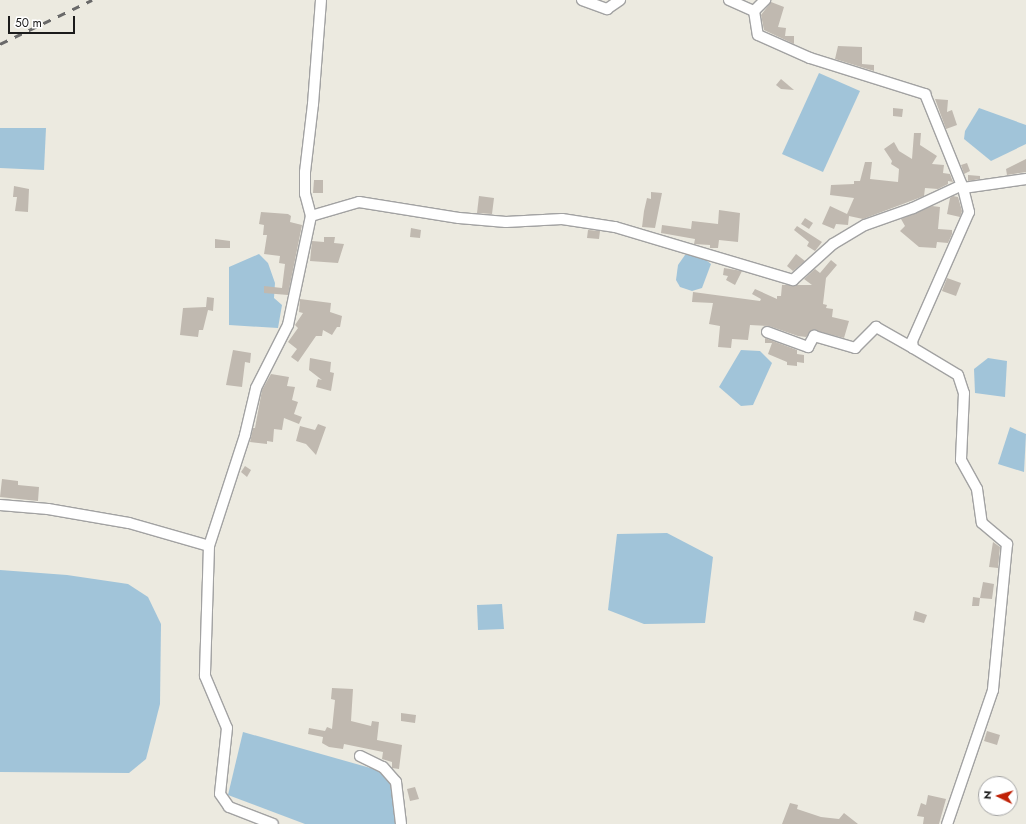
<!DOCTYPE html>
<html>
<head>
<meta charset="utf-8">
<style>
	body { margin:0 }
	#map { position:relative; width:1026px; height:824px; overflow:hidden; background:#eceae0; font-family:Jost,sans-serif }
	div>[style] { position:absolute }
	.water>* { inset:0; background:#a1c4d9 }
	.building>* { inset:0; background:#c0b9b0 }
	.roads { filter:drop-shadow(1px 0 #a2a2a2) drop-shadow(-1px 0 #a2a2a2) drop-shadow(0 1px #a2a2a2) drop-shadow(0 -1px #a2a2a2) }
	.street>* { height:10px; margin:-5px; padding:0 5px; transform-origin:5px; border-radius:5px; background:#fff }
	.rail>* { height:2.5px; margin-top:-1.25px; transform-origin:0; background:repeating-linear-gradient(90deg,#696969 0 8px,transparent 0 16px) }
	span { translate:-50% -50%; white-space:nowrap; text-align:center; line-height:1.15; -webkit-text-stroke:4px #fff; paint-order:stroke }
	.north { position:absolute; left:978px; top:776px; width:40px; height:40px; box-sizing:border-box; background:#fff; border:1px solid #a4a4a4; border-radius:50%; rotate:275deg; font-size:11px; font-weight:700; line-height:16px; text-align:center; color:#1b1b1b }
	.north::after { content:''; display:block; margin:auto; width:14px; height:18px; background:#c02106; clip-path:polygon(50% 0,100% 100%,50% 72%,0 100%) }
	.scale { position:absolute; left:8px; top:16px; width:67px; height:18px; box-sizing:border-box; border:2px solid #1b1b1b; border-top:0; padding-left:5px; font-size:12px; line-height:14px; white-space:nowrap; color:#1b1b1b; -webkit-text-stroke:3px #fff; paint-order:stroke }
</style>
</head>
<body>
<div id="map">
	<div class="water">
		<i style="clip-path:polygon(819px 73px,860px 91px,823px 172px,782px 154px)"></i>
		<i style="clip-path:polygon(979px 108px,1026px 125px,1026px 144px,991px 161px,964px 139px,965px 131px)"></i>
		<i style="clip-path:polygon(0 128px,46px 128px,44px 170px,0 168px)"></i>
		<i style="clip-path:polygon(259px 254px,268px 263px,275px 283px,274px 298px,282px 305px,278px 328px,229px 325px,229px 267px)"></i>
		<i style="clip-path:polygon(685px 255px,700px 255px,711px 264px,702px 288px,692px 291px,680px 287px,676px 280px,678px 265px)"></i>
		<i style="clip-path:polygon(741px 350px,760px 351px,772px 363px,753px 405px,741px 406px,719px 387px)"></i>
		<i style="clip-path:polygon(988px 358px,1007px 361px,1005px 397px,975px 393px,974px 369px)"></i>
		<i style="clip-path:polygon(1010px 427px,1026px 434px,1024px 472px,998px 464px)"></i>
		<i style="clip-path:polygon(667px 533px,713px 557px,705px 623px,644px 624px,608px 610px,617px 534px)"></i>
		<i style="clip-path:polygon(0 570px,67px 575px,128px 584px,148px 597px,161px 624px,160px 704px,146px 759px,129px 773px,0 772px)"></i>
		<i style="clip-path:polygon(502px 604px,504px 629px,478px 630px,477px 605px)"></i>
		<i style="clip-path:polygon(243px 732px,374px 769px,389px 778px,397px 824px,305px 824px,228px 795px)"></i>
	</div>
	<div class="building">
		<i style="clip-path:polygon(771px 2px,784px 7px,778px 27px,786px 28px,785px 36px,794px 36px,794px 44px,764px 30px,761px 15px)"></i>
		<i style="clip-path:polygon(838px 46px,862px 47px,862px 64px,874px 65px,874px 71px,835px 59px)"></i>
		<i style="clip-path:polygon(781px 79px,794px 90px,781px 89px,776px 85px)"></i>
		<i style="clip-path:polygon(935px 99px,948px 100px,947px 112px,952px 110px,957px 125px,946px 129px)"></i>
		<i style="clip-path:polygon(893px 108px,903px 109px,902px 117px,893px 116px)"></i>
		<i style="clip-path:polygon(914px 133px,921px 133px,920px 145px,937px 156px,932px 164px,944px 165px,943px 173px,950px 174px,953px 182px,948px 181px,948px 184px,938px 189px,925px 188px,924px 196px,863px 219px,849px 216px,848px 225px,836px 224px,834px 229px,822px 224px,830px 206px,847px 214px,854px 198px,830px 195px,831px 185px,854px 184px,854px 181px,860px 181px,865px 162px,872px 162px,870px 179px,898px 182px,899px 169px,891px 164px,892px 161px,884px 149px,894px 142px,899px 151px,912px 159px)"></i>
		<i style="clip-path:polygon(1026px 159px,1026px 172px,1007px 175px,1006px 169px)"></i>
		<i style="clip-path:polygon(967px 163px,970px 171px,964px 174px,961px 165px)"></i>
		<i style="clip-path:polygon(968px 175px,980px 176px,980px 179px,968px 181px)"></i>
		<i style="clip-path:polygon(314px 180px,323px 180px,323px 193px,313px 193px)"></i>
		<i style="clip-path:polygon(14px 186px,29px 189px,28px 212px,15px 211px,17px 197px,13px 197px)"></i>
		<i style="clip-path:polygon(651px 192px,662px 193px,655px 228px,642px 227px,644px 211px,647px 198px,651px 199px)"></i>
		<i style="clip-path:polygon(479px 196px,494px 198px,492px 214px,477px 213px)"></i>
		<i style="clip-path:polygon(953px 196px,958px 197px,962px 211px,960px 217px,947px 214px,950px 198px)"></i>
		<i style="clip-path:polygon(932px 206px,940px 207px,938px 229px,952px 230px,952px 234px,948px 243px,937px 242px,936px 248px,919px 247px,900px 231px,905px 226px,901px 219px)"></i>
		<i style="clip-path:polygon(719px 210px,740px 213px,738px 242px,719px 240px,718px 248px,710px 248px,710px 245px,694px 244px,695px 239px,661px 233px,662px 225px,691px 229px,692px 221px,718px 224px)"></i>
		<i style="clip-path:polygon(261px 212px,288px 214px,291px 216px,290px 222px,302px 225px,288px 295px,264px 293px,264px 286px,282px 288px,285px 264px,279px 263px,280px 256px,264px 254px,267px 235px,263px 235px,264px 225px,259px 224px)"></i>
		<i style="clip-path:polygon(805px 218px,813px 223px,809px 229px,801px 224px)"></i>
		<i style="clip-path:polygon(797px 226px,822px 242px,815px 251px,807px 246px,809px 242px,794px 230px)"></i>
		<i style="clip-path:polygon(411px 228px,421px 230px,420px 238px,410px 237px)"></i>
		<i style="clip-path:polygon(588px 230px,600px 231px,599px 239px,587px 238px)"></i>
		<i style="clip-path:polygon(324px 237px,335px 237px,334px 243px,344px 244px,338px 263px,310px 261px,312px 241px,324px 242px)"></i>
		<i style="clip-path:polygon(215px 239px,230px 241px,230px 248px,215px 248px)"></i>
		<i style="clip-path:polygon(796px 254px,805px 261px,793px 271px,787px 266px)"></i>
		<i style="clip-path:polygon(831px 260px,837px 265px,826px 278px,823px 304px,827px 305px,826px 308px,833px 309px,832px 317px,849px 321px,844px 338px,813px 330px,806px 337px,798px 336px,769px 326px,750px 325px,748px 340px,732px 339px,731px 348px,718px 347px,720px 326px,709px 324px,713px 303px,692px 302px,693px 292px,760px 301px,761px 299px,752px 294px,755px 289px,777px 299px,777px 296px,781px 296px,782px 285px,812px 285px,804px 279px,815px 269px,820px 273px)"></i>
		<i style="clip-path:polygon(724px 268px,742px 271px,735px 285px,726px 280px,728px 276px,723px 275px)"></i>
		<i style="clip-path:polygon(947px 278px,961px 283px,956px 296px,942px 291px)"></i>
		<i style="clip-path:polygon(207px 297px,214px 298px,213px 311px,208px 310px,203px 330px,199px 330px,198px 337px,180px 335px,183px 308px,206px 307px)"></i>
		<i style="clip-path:polygon(300px 299px,331px 303px,330px 312px,342px 316px,340px 327px,337px 327px,332px 335px,323px 330px,322px 336px,316px 336px,298px 362px,291px 357px,297px 349px,288px 342px,298px 328px,295px 325px,303px 313px,299px 312px)"></i>
		<i style="clip-path:polygon(765px 338px,797px 350px,797px 354px,804px 355px,804px 363px,797px 362px,797px 366px,787px 365px,787px 362px,768px 354px,772px 343px,765px 343px)"></i>
		<i style="clip-path:polygon(233px 350px,251px 353px,250px 363px,245px 362px,242px 387px,226px 385px)"></i>
		<i style="clip-path:polygon(310px 358px,331px 362px,330px 372px,334px 373px,331px 391px,316px 387px,318px 379px,322px 380px,309px 370px)"></i>
		<i style="clip-path:polygon(271px 374px,289px 377px,287px 386px,295px 387px,292px 400px,298px 402px,294px 414px,302px 417px,299px 424px,284px 418px,282px 430px,274px 429px,273px 442px,267px 441px,267px 444px,250px 442px,253px 428px,255px 428px,262px 390px)"></i>
		<i style="clip-path:polygon(318px 424px,326px 427px,316px 455px,306px 444px,296px 441px,300px 426px,315px 430px)"></i>
		<i style="clip-path:polygon(245px 466px,251px 470px,247px 477px,241px 472px)"></i>
		<i style="clip-path:polygon(2px 479px,18px 481px,18px 485px,39px 487px,38px 501px,0 497px)"></i>
		<i style="clip-path:polygon(993px 542px,1000px 547px,998px 568px,989px 567px)"></i>
		<i style="clip-path:polygon(983px 582px,994px 584px,992px 599px,980px 598px)"></i>
		<i style="clip-path:polygon(973px 597px,980px 598px,979px 606px,972px 606px)"></i>
		<i style="clip-path:polygon(915px 611px,927px 615px,924px 623px,913px 620px)"></i>
		<i style="clip-path:polygon(332px 688px,353px 689px,351px 721px,371px 726px,372px 721px,379px 722px,377px 740px,402px 745px,399px 769px,392px 768px,392px 762px,382px 759px,383px 752px,344px 744px,343px 749px,329px 747px,322px 743px,323px 737px,308px 734px,309px 728px,325px 731px,327px 727px,332px 729px,335px 700px,331px 699px)"></i>
		<i style="clip-path:polygon(401px 713px,416px 715px,415px 723px,401px 721px)"></i>
		<i style="clip-path:polygon(987px 731px,1000px 735px,997px 745px,984px 741px)"></i>
		<i style="clip-path:polygon(415px 787px,419px 799px,410px 801px,407px 789px)"></i>
		<i style="clip-path:polygon(928px 795px,946px 799px,939px 824px,923px 824px,924px 817px,917px 816px,921px 803px,926px 805px)"></i>
		<i style="clip-path:polygon(790px 803px,798px 805px,797px 809px,821px 817px,839px 819px,844px 813px,858px 824px,782px 824px)"></i>
	</div>
	<div class="roads">
		<div class="street">
			<i style="left:582px;top:0;width:27px;rotate:20deg"></i>
			<i style="left:607px;top:9px;width:16px;rotate:-35deg"></i>
			<i style="left:729px;top:0;width:27px;rotate:24deg"></i>
			<i style="left:754px;top:11px;width:24px;rotate:81deg"></i>
			<i style="left:758px;top:35px;width:57px;rotate:23.9deg"></i>
			<i style="left:810px;top:58px;width:121px;rotate:17.4deg"></i>
			<i style="left:925px;top:94px;width:101px;rotate:68deg"></i>
			<i style="left:963px;top:188px;width:25px;rotate:76deg"></i>
			<i style="left:969px;top:212px;width:141px;rotate:113.8deg"></i>
			<i style="left:912px;top:341px;width:7px;rotate:82deg"></i>
			<i style="left:913px;top:348px;width:52px;rotate:31deg"></i>
			<i style="left:958px;top:375px;width:19px;rotate:72deg"></i>
			<i style="left:964px;top:393px;width:67px;rotate:92.6deg"></i>
			<i style="left:961px;top:460px;width:33px;rotate:61deg"></i>
			<i style="left:977px;top:489px;width:34px;rotate:82deg"></i>
			<i style="left:982px;top:523px;width:33px;rotate:40deg"></i>
			<i style="left:1007px;top:544px;width:147px;rotate:95.5deg"></i>
			<i style="left:993px;top:690px;width:142px;rotate:108.9deg"></i>
			<i style="left:754px;top:11px;width:16px;rotate:-45deg"></i>
			<i style="left:963px;top:188px;width:64px;rotate:-8.1deg"></i>
			<i style="left:311px;top:216px;width:23px;rotate:-105deg"></i>
			<i style="left:305px;top:194px;width:22px;rotate:-90deg"></i>
			<i style="left:305px;top:172px;width:68px;rotate:-83.3deg"></i>
			<i style="left:313px;top:104px;width:104px;rotate:-85.6deg"></i>
			<i style="left:767px;top:332px;width:44px;rotate:20.1deg"></i>
			<i style="left:808px;top:347px;width:13px;rotate:-61deg"></i>
			<i style="left:814px;top:336px;width:43px;rotate:16.3deg"></i>
			<i style="left:855px;top:348px;width:30px;rotate:-45deg"></i>
			<i style="left:876px;top:327px;width:43px;rotate:29.6deg"></i>
			<i style="left:0;top:505px;width:48px;rotate:4.8deg"></i>
			<i style="left:48px;top:509px;width:82px;rotate:9.8deg"></i>
			<i style="left:129px;top:523px;width:83px;rotate:16deg"></i>
			<i style="left:209px;top:546px;width:130px;rotate:91.8deg"></i>
			<i style="left:205px;top:676px;width:56px;rotate:67.1deg"></i>
			<i style="left:227px;top:728px;width:66px;rotate:96.1deg"></i>
			<i style="left:220px;top:794px;width:16px;rotate:55deg"></i>
			<i style="left:229px;top:807px;width:47px;rotate:21.1deg"></i>
			<i style="left:209px;top:546px;width:117px;rotate:-72deg"></i>
			<i style="left:245px;top:435px;width:48px;rotate:-76.8deg"></i>
			<i style="left:256px;top:388px;width:71px;rotate:-63.1deg"></i>
			<i style="left:288px;top:325px;width:111px;rotate:-78.1deg"></i>
			<i style="left:311px;top:216px;width:50px;rotate:-16.3deg"></i>
			<i style="left:359px;top:202px;width:101px;rotate:9.1deg"></i>
			<i style="left:459px;top:218px;width:47px;rotate:4.9deg"></i>
			<i style="left:506px;top:222px;width:56px;rotate:-3.1deg"></i>
			<i style="left:562px;top:219px;width:54px;rotate:8.6deg"></i>
			<i style="left:615px;top:227px;width:186px;rotate:16.6deg"></i>
			<i style="left:793px;top:280px;width:54px;rotate:-42deg"></i>
			<i style="left:833px;top:244px;width:37px;rotate:-31deg"></i>
			<i style="left:865px;top:225px;width:51px;rotate:-19.5deg"></i>
			<i style="left:913px;top:208px;width:54px;rotate:-25.1deg"></i>
			<i style="left:360px;top:756px;width:25px;rotate:26deg"></i>
			<i style="left:383px;top:767px;width:20px;rotate:49deg"></i>
			<i style="left:396px;top:782px;width:42px;rotate:83.2deg"></i>
		</div>
	</div>
	<div class="rail">
		<i style="left:0;top:44px;width:102px;rotate:-25.6deg"></i>
	</div>
	<div class="north">N</div>
	<div class="scale">50 m</div>
</div>
</body>
</html>
